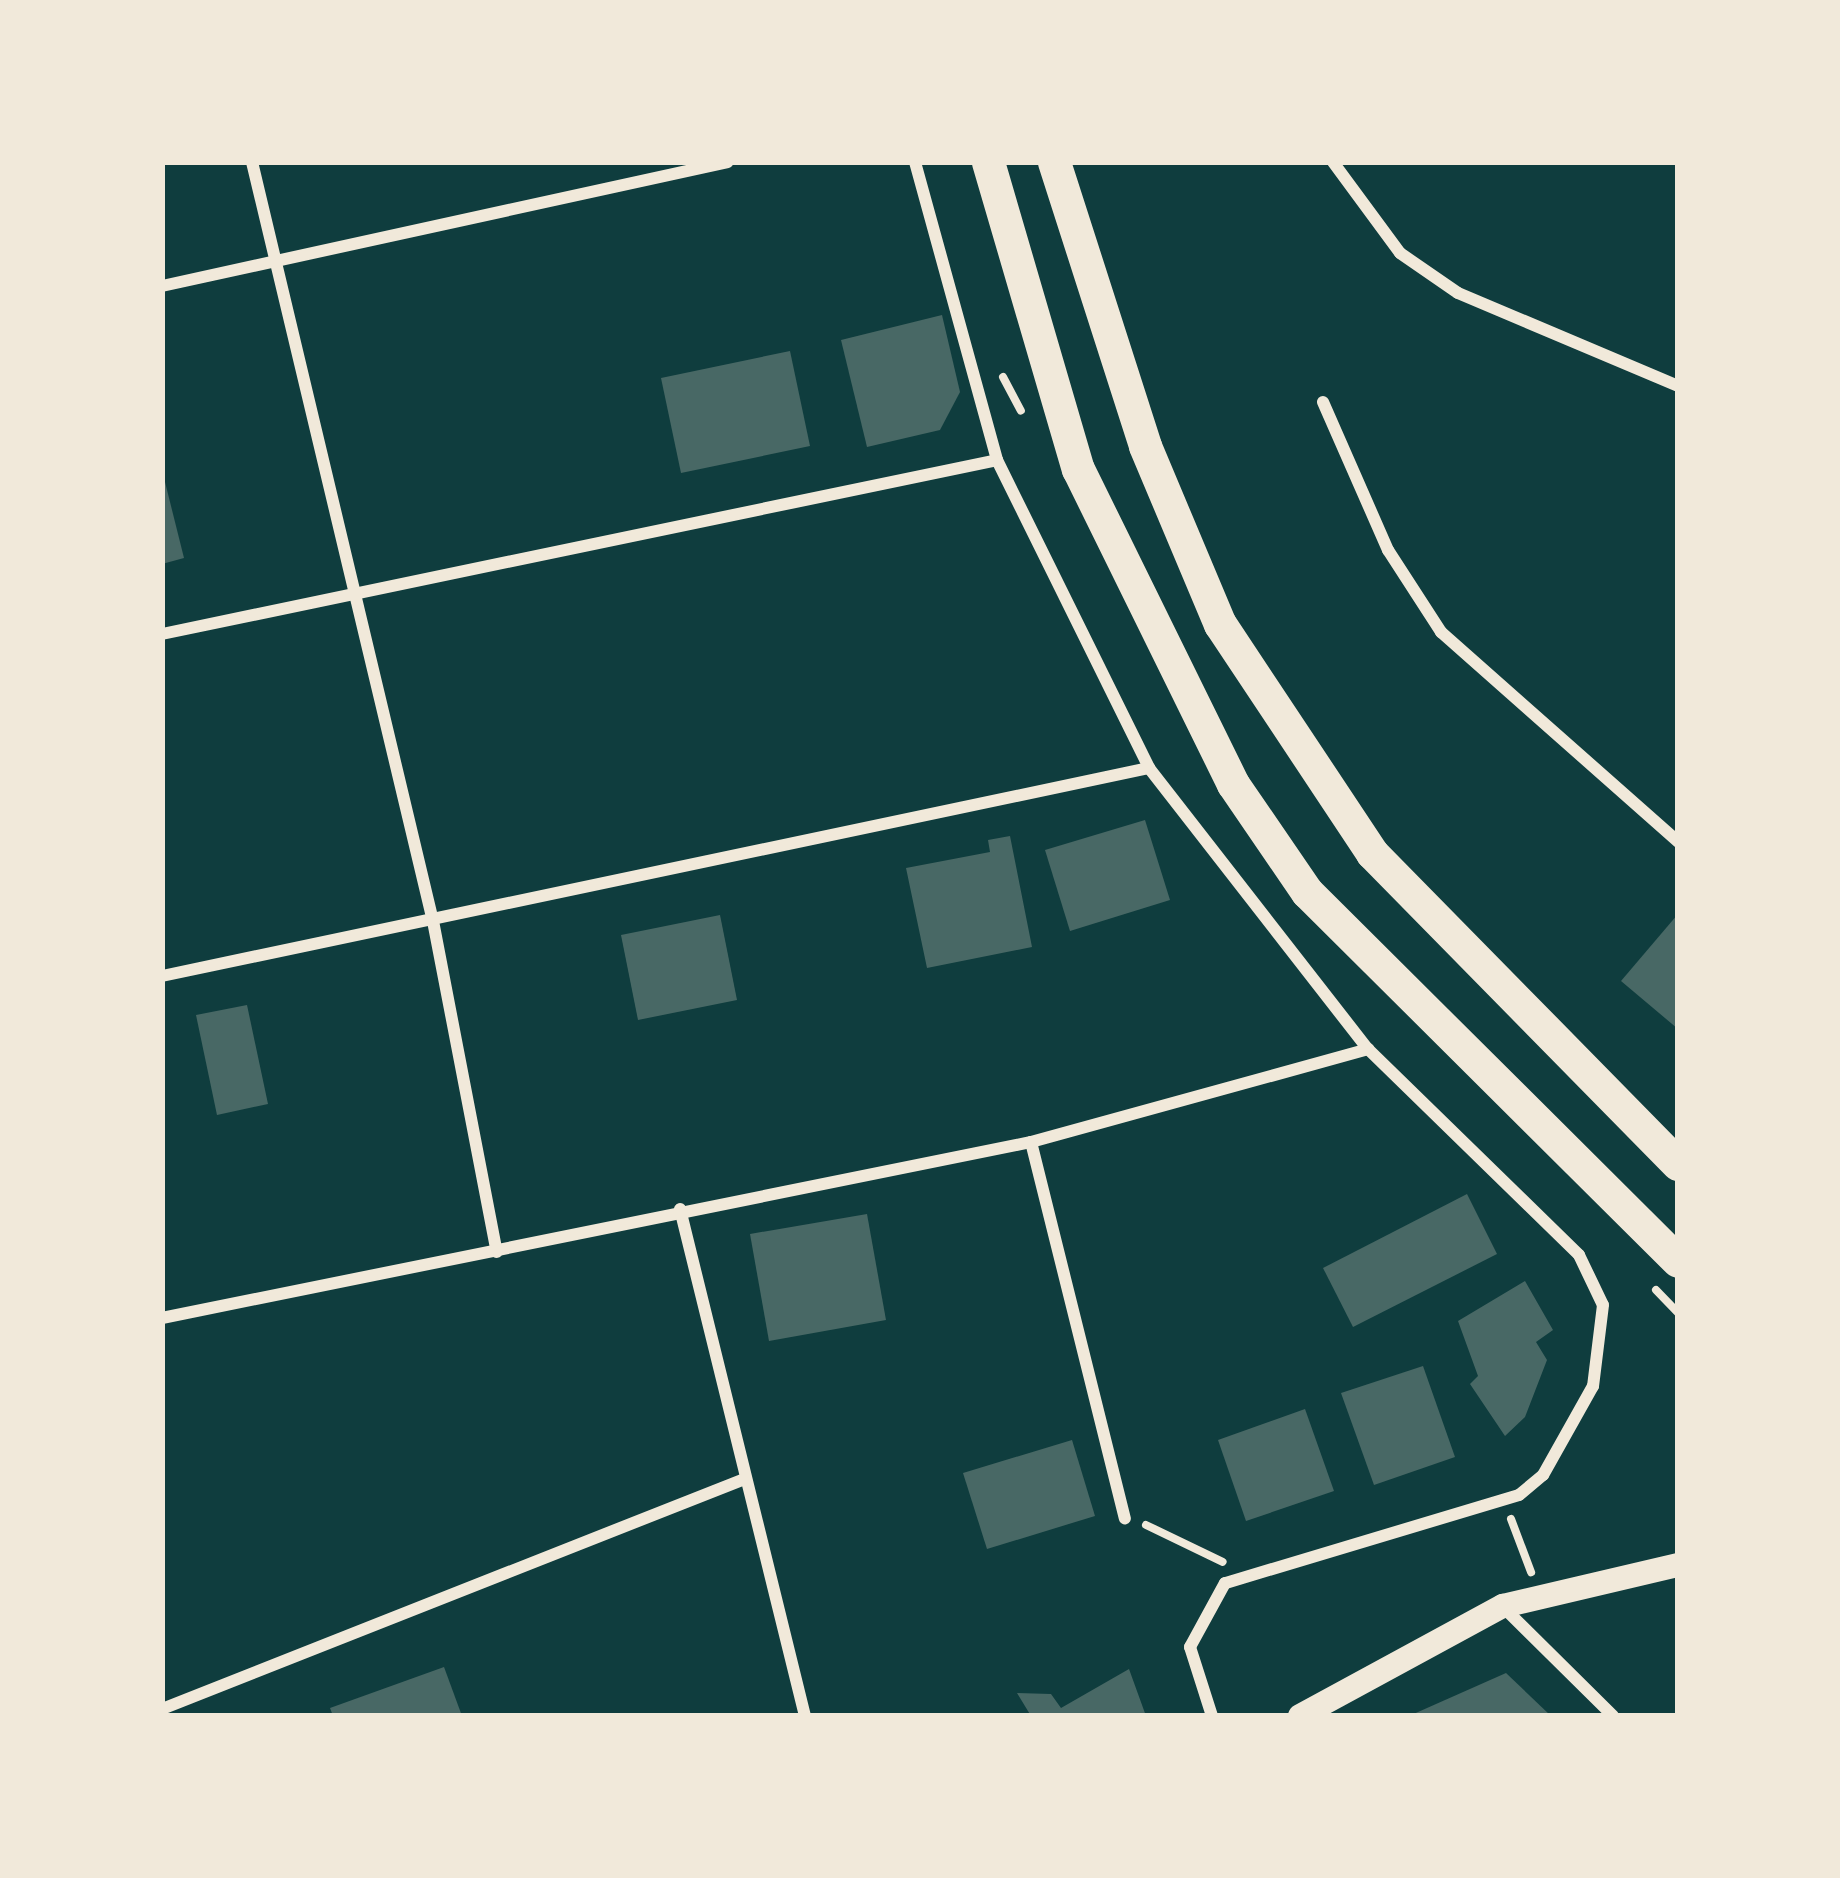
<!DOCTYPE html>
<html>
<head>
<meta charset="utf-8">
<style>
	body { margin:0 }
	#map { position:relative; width:1840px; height:1878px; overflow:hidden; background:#0f3d3e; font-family:"DM Sans",sans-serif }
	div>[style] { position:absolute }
	.building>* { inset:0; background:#486865 }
	.path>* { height:8px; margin:-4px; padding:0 4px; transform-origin:4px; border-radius:4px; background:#f1e9da }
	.minor>* { height:12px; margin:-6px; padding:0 6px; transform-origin:6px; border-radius:6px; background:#f1e9da }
	.secondary>* { height:24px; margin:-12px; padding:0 12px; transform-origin:12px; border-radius:12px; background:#f1e9da }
	.trunk>* { height:33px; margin:-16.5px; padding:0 16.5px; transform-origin:16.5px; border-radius:16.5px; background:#f1e9da }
	span { translate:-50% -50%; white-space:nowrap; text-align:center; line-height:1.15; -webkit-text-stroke:12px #f1e9da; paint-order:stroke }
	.frame { position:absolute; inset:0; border:165px solid #f1e9da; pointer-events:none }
</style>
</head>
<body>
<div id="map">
	<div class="building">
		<i style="clip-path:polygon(942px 315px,960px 392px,940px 430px,867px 447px,841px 340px)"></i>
		<i style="clip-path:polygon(790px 351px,810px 446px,681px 473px,661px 378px)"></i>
		<i style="clip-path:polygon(162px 470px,184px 558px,162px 564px)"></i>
		<i style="clip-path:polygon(1145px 820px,1170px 900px,1070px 931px,1045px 850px)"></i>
		<i style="clip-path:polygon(1010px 836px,1032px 947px,927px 968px,906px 868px,990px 852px,988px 840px)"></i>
		<i style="clip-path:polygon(1678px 914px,1678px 1029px,1621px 981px)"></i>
		<i style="clip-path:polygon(720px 915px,737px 1000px,638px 1020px,621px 935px)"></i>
		<i style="clip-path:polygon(247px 1005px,268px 1104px,217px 1115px,196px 1015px)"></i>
		<i style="clip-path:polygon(1467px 1194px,1497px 1254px,1353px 1327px,1323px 1268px)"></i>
		<i style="clip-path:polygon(867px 1214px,886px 1320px,769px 1341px,750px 1234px)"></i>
		<i style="clip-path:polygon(1525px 1281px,1553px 1330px,1536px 1342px,1547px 1360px,1525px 1417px,1505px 1436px,1470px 1384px,1478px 1376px,1458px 1321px)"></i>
		<i style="clip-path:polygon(1423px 1366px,1455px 1457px,1374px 1485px,1341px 1393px)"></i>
		<i style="clip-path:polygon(1305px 1409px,1334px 1491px,1246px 1521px,1218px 1440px)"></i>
		<i style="clip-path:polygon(1072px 1440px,1095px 1516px,987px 1549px,963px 1473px)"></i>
		<i style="clip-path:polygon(444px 1667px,462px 1716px,333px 1716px,330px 1708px)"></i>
		<i style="clip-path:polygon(1129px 1669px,1146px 1716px,1031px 1716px,1017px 1693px,1051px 1694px,1061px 1708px)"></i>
		<i style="clip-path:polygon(1506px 1673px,1551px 1716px,1409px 1716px)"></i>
	</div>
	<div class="path">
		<i style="left:1003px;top:377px;width:38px;rotate:62deg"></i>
		<i style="left:1656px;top:1290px;width:32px;rotate:46deg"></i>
		<i style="left:1511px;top:1519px;width:57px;rotate:69.3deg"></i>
		<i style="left:1146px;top:1525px;width:85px;rotate:25.7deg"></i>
	</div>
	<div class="minor">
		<i style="left:252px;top:162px;width:780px;rotate:76.59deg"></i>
		<i style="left:433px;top:921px;width:337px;rotate:79.1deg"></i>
		<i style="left:915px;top:162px;width:309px;rotate:74.6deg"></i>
		<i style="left:997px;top:460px;width:343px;rotate:63.7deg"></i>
		<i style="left:1149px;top:768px;width:356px;rotate:52.1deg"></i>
		<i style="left:1368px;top:1049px;width:295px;rotate:44.3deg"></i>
		<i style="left:1579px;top:1255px;width:55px;rotate:64.4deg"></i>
		<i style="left:1603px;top:1305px;width:82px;rotate:97deg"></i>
		<i style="left:1593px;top:1386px;width:102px;rotate:119.3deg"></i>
		<i style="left:1543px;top:1475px;width:31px;rotate:140deg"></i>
		<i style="left:1519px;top:1495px;width:307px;rotate:163.3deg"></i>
		<i style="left:1225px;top:1583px;width:73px;rotate:118.7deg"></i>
		<i style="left:1190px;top:1647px;width:72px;rotate:72.3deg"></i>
		<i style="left:1333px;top:162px;width:113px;rotate:53.6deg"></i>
		<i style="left:1400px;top:253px;width:70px;rotate:34.6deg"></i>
		<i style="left:1458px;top:293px;width:239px;rotate:22.9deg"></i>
		<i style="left:162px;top:286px;width:579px;rotate:-12.36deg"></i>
		<i style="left:1323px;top:402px;width:162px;rotate:66.3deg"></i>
		<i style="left:1388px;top:550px;width:98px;rotate:57.1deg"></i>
		<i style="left:1441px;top:632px;width:317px;rotate:41.5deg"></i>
		<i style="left:162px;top:634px;width:853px;rotate:-11.77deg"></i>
		<i style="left:162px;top:976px;width:1009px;rotate:-11.9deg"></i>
		<i style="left:1031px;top:1142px;width:388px;rotate:76deg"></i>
		<i style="left:680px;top:1209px;width:522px;rotate:76.15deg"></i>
		<i style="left:162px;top:1318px;width:887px;rotate:-11.45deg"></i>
		<i style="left:1031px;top:1142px;width:350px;rotate:-15.4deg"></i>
		<i style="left:1503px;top:1607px;width:155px;rotate:44.7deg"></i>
		<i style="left:162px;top:1709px;width:624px;rotate:-21.55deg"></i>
	</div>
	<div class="secondary">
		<i style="left:1300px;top:1716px;width:231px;rotate:-28.5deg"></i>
		<i style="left:1503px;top:1606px;width:180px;rotate:-13.2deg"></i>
	</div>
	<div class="trunk">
		<i style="left:988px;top:162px;width:320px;rotate:73.7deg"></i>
		<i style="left:1078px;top:469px;width:351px;rotate:63.8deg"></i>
		<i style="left:1233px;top:784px;width:131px;rotate:55.6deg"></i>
		<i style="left:1307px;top:892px;width:523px;rotate:44.85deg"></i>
		<i style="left:1054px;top:162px;width:298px;rotate:72.2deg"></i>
		<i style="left:1145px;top:446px;width:193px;rotate:67.2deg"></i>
		<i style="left:1220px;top:624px;width:275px;rotate:56.4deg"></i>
		<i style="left:1372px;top:853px;width:436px;rotate:45.5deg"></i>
	</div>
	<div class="frame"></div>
</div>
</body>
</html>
